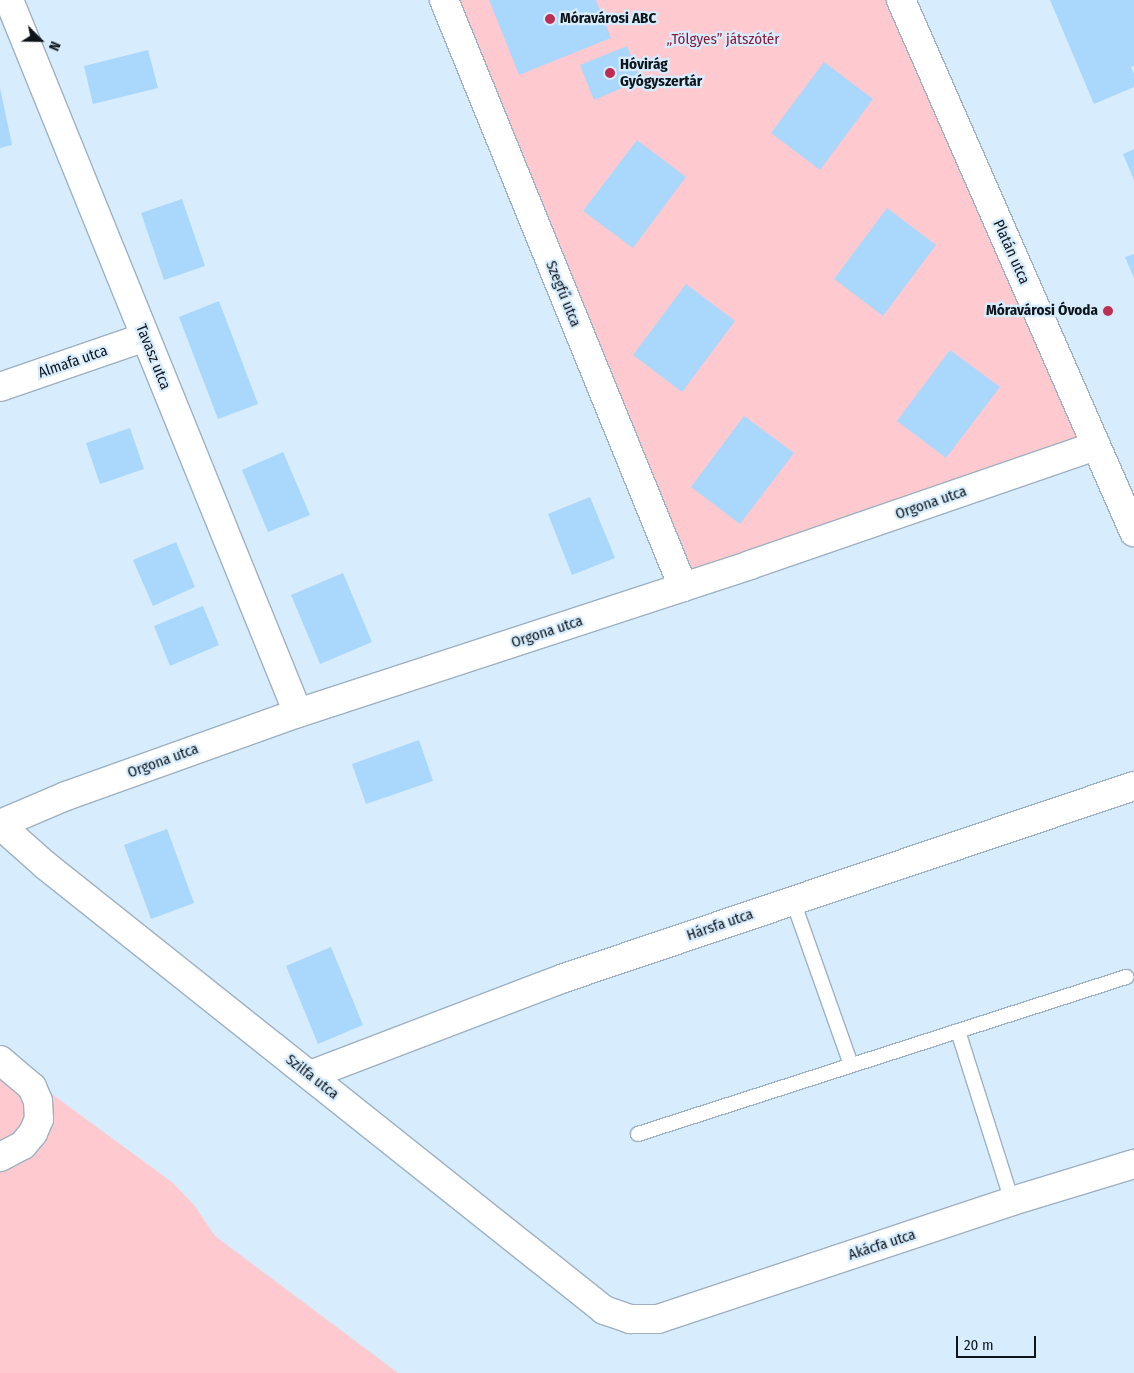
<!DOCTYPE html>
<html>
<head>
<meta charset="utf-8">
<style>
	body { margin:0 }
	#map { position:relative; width:1134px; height:1373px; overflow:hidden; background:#d7ecfd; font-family:"Fira Sans Condensed",sans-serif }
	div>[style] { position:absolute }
	.green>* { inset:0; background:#fecacf }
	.building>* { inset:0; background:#aad7fc }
	.roads { filter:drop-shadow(1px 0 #9db1c2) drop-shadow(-1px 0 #9db1c2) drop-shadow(0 1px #9db1c2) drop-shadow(0 -1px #9db1c2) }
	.lane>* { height:14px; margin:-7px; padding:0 7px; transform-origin:7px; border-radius:7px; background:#fff }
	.street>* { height:28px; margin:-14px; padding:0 14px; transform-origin:14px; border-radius:14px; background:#fff }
	.dots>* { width:14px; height:14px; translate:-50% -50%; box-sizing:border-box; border:2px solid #d7ecfd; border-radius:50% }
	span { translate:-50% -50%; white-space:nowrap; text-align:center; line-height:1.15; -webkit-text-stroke:4.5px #d7ecfd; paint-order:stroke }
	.poi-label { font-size:15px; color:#0d141a; font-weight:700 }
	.left { translate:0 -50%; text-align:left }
	.right { translate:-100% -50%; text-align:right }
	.park-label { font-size:15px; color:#8a1a37 }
	.street-label { font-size:15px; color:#0d141a }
	.north { position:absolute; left:15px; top:15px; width:50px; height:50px; -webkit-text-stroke:4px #d7ecfd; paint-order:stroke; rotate:113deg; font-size:14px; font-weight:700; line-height:20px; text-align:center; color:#0d141a }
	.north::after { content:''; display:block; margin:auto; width:18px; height:22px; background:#0d141a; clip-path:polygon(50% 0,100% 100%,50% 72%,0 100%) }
	.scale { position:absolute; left:956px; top:1336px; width:80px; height:22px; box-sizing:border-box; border:2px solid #0d141a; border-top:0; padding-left:6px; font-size:15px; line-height:18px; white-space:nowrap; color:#0d141a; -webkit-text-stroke:4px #d7ecfd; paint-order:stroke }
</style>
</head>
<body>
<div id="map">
	<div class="green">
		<i style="clip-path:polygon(444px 0,900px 0,1096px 446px,683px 587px)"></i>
		<i style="clip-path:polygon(0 1056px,173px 1183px,194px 1205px,215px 1236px,398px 1373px,0 1373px)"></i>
	</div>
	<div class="building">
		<i style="clip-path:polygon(489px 0,596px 0,611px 38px,519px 75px)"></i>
		<i style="clip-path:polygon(1050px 0,1134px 0,1134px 66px,1131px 67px,1134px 74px,1134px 87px,1094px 104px)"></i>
		<i style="clip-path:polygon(627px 46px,641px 80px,594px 100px,580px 65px)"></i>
		<i style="clip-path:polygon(148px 50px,158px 88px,93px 104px,84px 66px)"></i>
		<i style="clip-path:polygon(824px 62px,873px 99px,820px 170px,771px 133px)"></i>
		<i style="clip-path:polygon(0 88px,12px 145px,0 148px)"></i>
		<i style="clip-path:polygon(637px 140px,686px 177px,633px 248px,583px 211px)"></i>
		<i style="clip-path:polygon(1134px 149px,1134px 180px,1123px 154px)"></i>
		<i style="clip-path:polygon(182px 199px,205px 266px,164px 280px,141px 213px)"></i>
		<i style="clip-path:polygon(887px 208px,936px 245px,883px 316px,834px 279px)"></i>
		<i style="clip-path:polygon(1134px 254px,1134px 278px,1125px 257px)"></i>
		<i style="clip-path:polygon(686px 284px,735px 321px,682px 392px,633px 355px)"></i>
		<i style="clip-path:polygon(219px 301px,258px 404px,218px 419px,179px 317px)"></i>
		<i style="clip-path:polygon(950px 350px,1000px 387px,946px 458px,897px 421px)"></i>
		<i style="clip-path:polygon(744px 416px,794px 453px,740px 524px,691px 487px)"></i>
		<i style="clip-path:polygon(130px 428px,144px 469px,100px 484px,86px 443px)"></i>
		<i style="clip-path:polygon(283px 452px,310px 515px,268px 532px,242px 470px)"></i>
		<i style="clip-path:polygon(590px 497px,615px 558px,572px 575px,548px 514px)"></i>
		<i style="clip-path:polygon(176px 542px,195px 587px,153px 606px,133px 560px)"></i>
		<i style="clip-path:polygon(343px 573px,372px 642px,320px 664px,291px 595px)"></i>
		<i style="clip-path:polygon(203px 606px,219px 645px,170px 666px,154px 626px)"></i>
		<i style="clip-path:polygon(419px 740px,433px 781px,366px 804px,352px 764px)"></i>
		<i style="clip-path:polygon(167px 829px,194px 903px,151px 919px,124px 845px)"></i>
		<i style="clip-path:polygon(331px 947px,363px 1025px,318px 1044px,286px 966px)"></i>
	</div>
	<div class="roads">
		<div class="lane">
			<i style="left:793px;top:901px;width:174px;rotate:70.5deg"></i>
			<i style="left:958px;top:1031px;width:178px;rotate:72.4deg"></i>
			<i style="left:638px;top:1134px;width:513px;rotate:-17.83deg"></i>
		</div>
		<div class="street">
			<i style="left:9px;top:0;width:769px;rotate:67.94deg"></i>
			<i style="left:444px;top:0;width:634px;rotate:67.85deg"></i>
			<i style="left:901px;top:0;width:581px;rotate:66.35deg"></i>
			<i style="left:0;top:387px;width:153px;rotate:-19deg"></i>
			<i style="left:0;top:824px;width:72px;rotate:-23deg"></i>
			<i style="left:66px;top:796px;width:246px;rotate:-19.7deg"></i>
			<i style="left:298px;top:713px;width:476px;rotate:-18.1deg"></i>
			<i style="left:750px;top:565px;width:366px;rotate:-19deg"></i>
			<i style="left:0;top:825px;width:60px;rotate:41.6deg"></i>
			<i style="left:45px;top:865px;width:714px;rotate:38.52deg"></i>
			<i style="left:604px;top:1310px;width:28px;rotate:19deg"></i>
			<i style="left:630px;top:1319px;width:28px"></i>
			<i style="left:658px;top:1319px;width:373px;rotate:-18.4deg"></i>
			<i style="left:1012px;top:1201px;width:127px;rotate:-16.9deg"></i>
			<i style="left:0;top:1060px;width:42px;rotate:40.2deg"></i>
			<i style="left:32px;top:1087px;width:15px;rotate:67deg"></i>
			<i style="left:38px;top:1101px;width:18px;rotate:87deg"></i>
			<i style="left:39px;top:1119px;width:15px;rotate:113deg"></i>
			<i style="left:33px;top:1133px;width:16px;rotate:130deg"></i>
			<i style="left:23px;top:1145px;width:26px;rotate:152deg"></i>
			<i style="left:310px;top:1075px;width:272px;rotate:-20.9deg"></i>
			<i style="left:564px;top:978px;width:601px;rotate:-18.62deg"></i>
		</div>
	</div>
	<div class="dots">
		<i style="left:550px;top:19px;background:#be2e51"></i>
		<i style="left:610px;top:73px;background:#be2e51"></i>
		<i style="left:1108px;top:311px;background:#be2e51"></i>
	</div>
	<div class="poi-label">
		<span class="left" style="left:560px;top:19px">Móravárosi ABC</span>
		<span class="left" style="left:620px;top:73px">Hóvirág<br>Gyógyszertár</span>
		<span class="right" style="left:1098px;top:311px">Móravárosi Óvoda</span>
	</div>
	<div class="park-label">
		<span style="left:723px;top:40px">„Tölgyes” játszótér</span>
	</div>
	<div class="street-label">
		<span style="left:1011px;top:252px;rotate:66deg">Platán utca</span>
		<span style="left:563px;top:294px;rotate:68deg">Szegfű utca</span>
		<span style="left:153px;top:357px;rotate:68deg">Tavasz utca</span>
		<span style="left:73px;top:362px;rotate:-19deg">Almafa utca</span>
		<span style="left:931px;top:503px;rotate:-19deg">Orgona utca</span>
		<span style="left:547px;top:632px;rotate:-18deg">Orgona utca</span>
		<span style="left:163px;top:761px;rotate:-20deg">Orgona utca</span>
		<span style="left:720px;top:925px;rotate:-19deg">Hársfa utca</span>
		<span style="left:312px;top:1077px;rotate:38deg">Szilfa utca</span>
		<span style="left:882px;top:1245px;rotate:-18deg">Akácfa utca</span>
	</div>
	<div class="north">N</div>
	<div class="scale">20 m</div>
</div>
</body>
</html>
